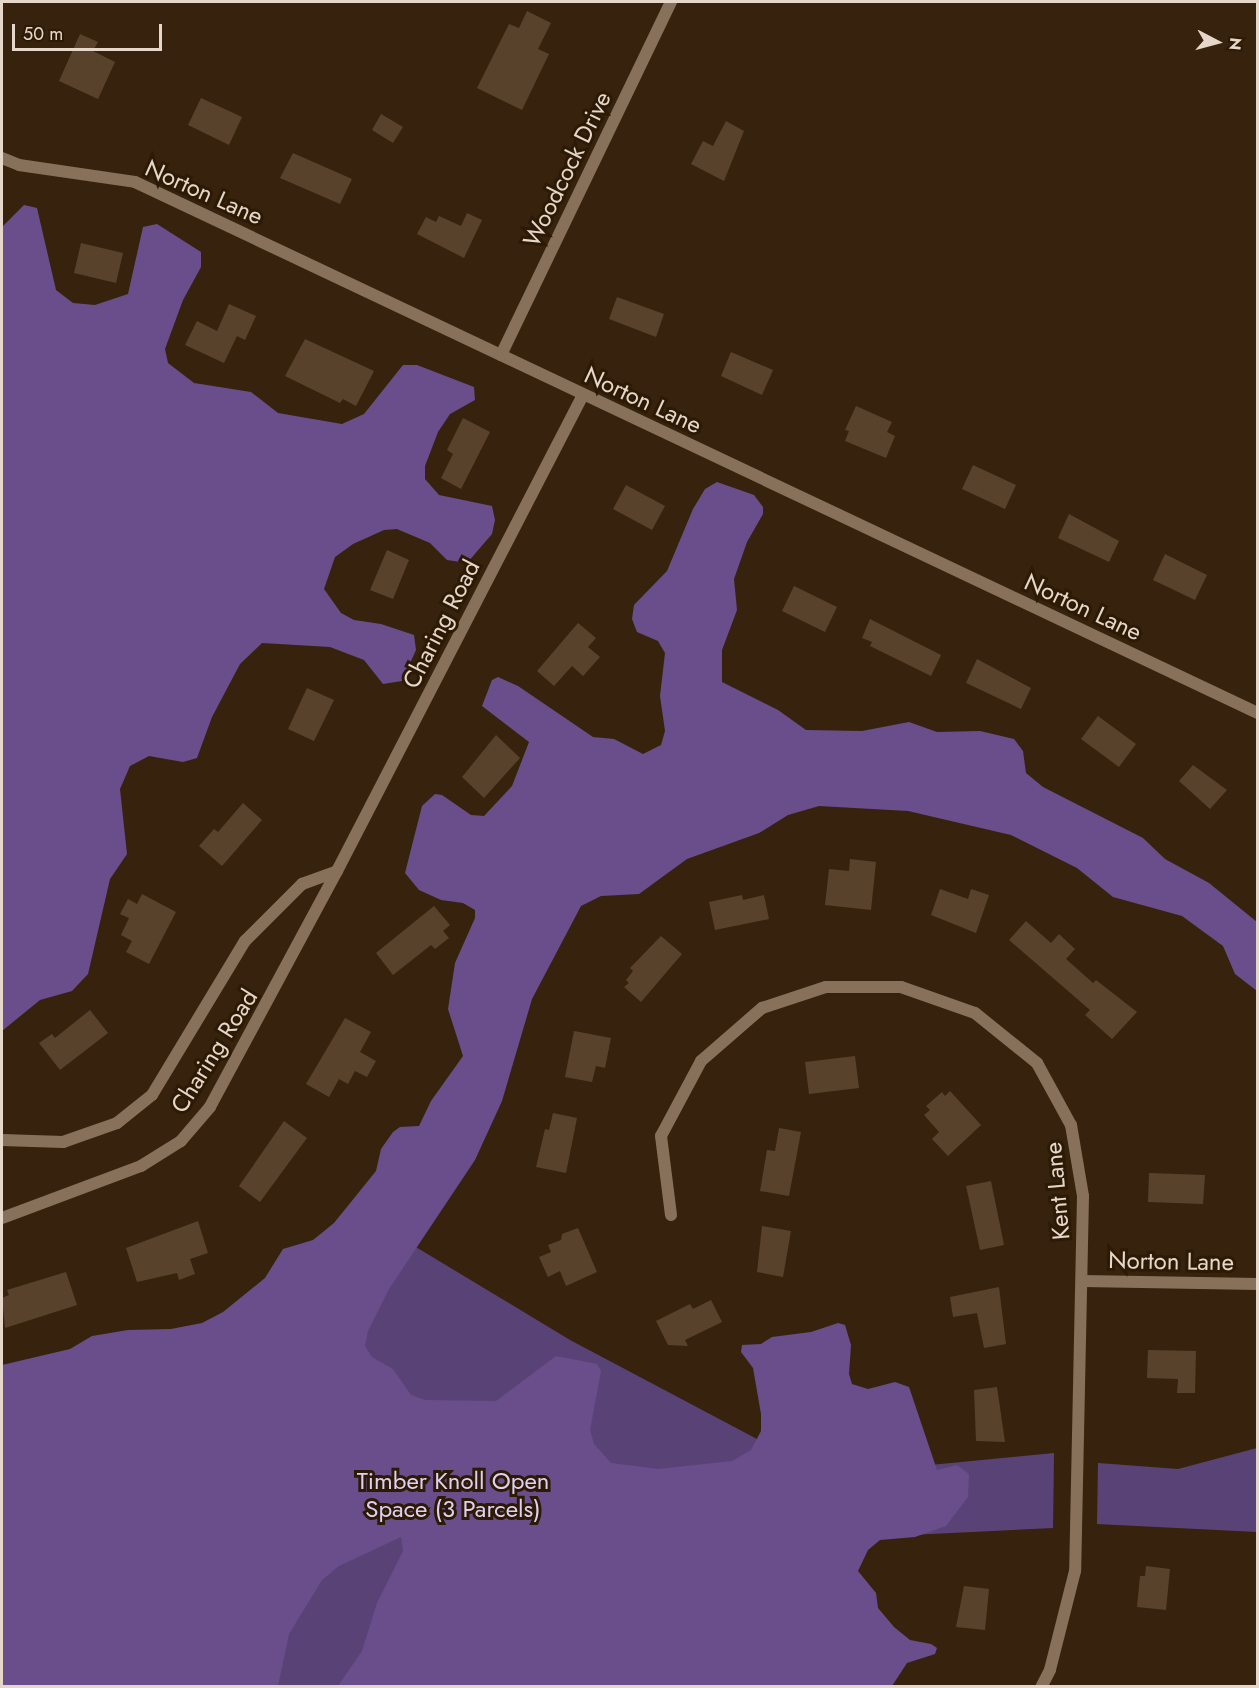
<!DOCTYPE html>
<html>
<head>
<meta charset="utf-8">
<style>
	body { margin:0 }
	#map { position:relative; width:1259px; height:1688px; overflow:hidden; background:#37230d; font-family:Jost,sans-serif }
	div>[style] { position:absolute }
	.green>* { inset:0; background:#594376 }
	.forest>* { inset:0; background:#694e8b }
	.building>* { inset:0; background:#58422c }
	.minor>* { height:12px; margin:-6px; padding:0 6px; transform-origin:6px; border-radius:6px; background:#88715a }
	span { translate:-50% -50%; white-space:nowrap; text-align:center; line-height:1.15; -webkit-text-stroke:6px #2d1a04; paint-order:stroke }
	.street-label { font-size:24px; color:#e5d7ca }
	.park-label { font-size:24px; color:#ded0f4 }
	.frame { position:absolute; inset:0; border:3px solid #e5d7ca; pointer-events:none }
	.north { position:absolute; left:1187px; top:12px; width:60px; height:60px; -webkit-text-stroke:4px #2d1a04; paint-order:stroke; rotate:96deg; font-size:16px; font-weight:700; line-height:24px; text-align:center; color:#e5d7ca }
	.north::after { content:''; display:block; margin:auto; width:21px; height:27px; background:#e5d7ca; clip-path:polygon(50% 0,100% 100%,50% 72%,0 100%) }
	.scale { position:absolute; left:12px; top:24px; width:150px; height:27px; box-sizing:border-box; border:3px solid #e5d7ca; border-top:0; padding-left:8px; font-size:18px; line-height:21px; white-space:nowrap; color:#e5d7ca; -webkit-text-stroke:4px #2d1a04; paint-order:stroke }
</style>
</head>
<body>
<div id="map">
	<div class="green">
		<i style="clip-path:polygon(381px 1226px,570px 1340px,806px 1465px,848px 1473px,1054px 1453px,1053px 1528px,828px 1539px,786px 1686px,2px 1686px,2px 1391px,310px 1356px)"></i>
		<i style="clip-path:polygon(1257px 1448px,1257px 1532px,1097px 1524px,1098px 1463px,1178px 1469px)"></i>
	</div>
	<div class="forest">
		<i style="clip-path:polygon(24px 205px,37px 208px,56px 290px,73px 303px,95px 305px,128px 294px,143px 227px,157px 224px,201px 252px,201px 267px,183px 300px,165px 349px,168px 363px,194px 383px,251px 392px,278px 413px,342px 424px,364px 414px,403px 365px,417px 365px,474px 387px,475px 400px,450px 414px,438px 432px,425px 466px,425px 479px,439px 495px,492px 506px,495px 520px,492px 534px,467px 563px,447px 560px,430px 543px,397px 529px,384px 530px,353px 544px,335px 557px,324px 589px,341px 613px,354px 620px,381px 624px,414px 635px,416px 650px,402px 681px,383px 684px,364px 660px,330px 647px,262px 643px,240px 664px,212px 717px,197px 758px,183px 762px,149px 756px,130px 766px,120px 789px,127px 854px,110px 879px,88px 974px,72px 991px,40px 1000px,2px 1031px,2px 227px)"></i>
		<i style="clip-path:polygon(717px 482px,754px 495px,763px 507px,763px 514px,747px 542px,734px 579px,737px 610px,722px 650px,722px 682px,778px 710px,806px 730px,862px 731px,909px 722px,937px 732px,980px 731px,1014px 739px,1023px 751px,1026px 773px,1043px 787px,1143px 838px,1165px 859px,1209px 883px,1257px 922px,1257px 991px,1235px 974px,1223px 946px,1182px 916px,1113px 897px,1077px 868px,1011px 835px,908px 811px,819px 806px,788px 815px,759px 833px,687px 859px,639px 894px,601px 896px,581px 906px,532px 999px,502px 1101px,475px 1160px,389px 1289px,368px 1331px,365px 1346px,372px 1357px,393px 1369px,411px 1395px,425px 1400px,496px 1401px,556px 1356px,597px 1364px,601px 1371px,590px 1430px,594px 1444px,611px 1463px,658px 1469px,732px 1461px,751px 1450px,761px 1431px,761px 1414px,753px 1368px,741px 1352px,742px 1345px,761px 1344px,772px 1337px,811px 1332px,838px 1323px,845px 1325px,851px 1345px,849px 1374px,852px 1384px,868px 1389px,895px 1382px,909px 1387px,937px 1470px,957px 1465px,969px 1474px,968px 1497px,946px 1526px,915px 1537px,880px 1540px,868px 1550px,858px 1571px,876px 1593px,878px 1608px,894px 1627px,910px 1640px,931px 1644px,937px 1648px,935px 1654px,907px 1663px,892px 1686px,338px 1686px,362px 1651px,377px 1603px,403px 1551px,401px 1537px,339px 1566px,322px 1580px,289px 1634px,278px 1686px,2px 1686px,2px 1365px,70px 1349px,92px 1336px,128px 1330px,171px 1329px,202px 1323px,223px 1312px,265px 1278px,283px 1249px,313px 1240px,334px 1223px,376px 1171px,381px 1149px,393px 1132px,400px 1127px,419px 1126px,431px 1101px,463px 1056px,448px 1009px,455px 963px,475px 918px,475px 910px,463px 903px,441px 900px,419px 890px,405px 873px,422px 806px,435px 794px,442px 795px,471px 815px,484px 816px,512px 786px,529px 742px,482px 706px,492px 680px,498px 677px,518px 686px,593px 737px,614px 739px,643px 754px,661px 745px,665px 731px,660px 696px,665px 653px,658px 641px,637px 632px,632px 619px,634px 605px,667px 571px,693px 509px,705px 489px)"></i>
	</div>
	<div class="building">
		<i style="clip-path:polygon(527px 11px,551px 23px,538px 49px,549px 54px,522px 110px,477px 88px,509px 24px,519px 28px)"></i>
		<i style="clip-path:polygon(80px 34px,98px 42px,93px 51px,115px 62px,98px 99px,59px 81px)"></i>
		<i style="clip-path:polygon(201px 98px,242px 117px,229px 145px,188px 125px)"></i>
		<i style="clip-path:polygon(381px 114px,403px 127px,393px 143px,372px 130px)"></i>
		<i style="clip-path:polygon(726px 121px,744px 131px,724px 181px,691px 164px,703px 141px,713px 146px)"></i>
		<i style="clip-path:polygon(293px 153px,352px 179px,340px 204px,280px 178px)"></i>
		<i style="clip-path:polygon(467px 213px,482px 220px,464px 258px,417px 234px,426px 217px,436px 222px,439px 216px,461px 226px)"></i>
		<i style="clip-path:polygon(81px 243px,123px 253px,116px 283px,74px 273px)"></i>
		<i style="clip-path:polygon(617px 297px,664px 314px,656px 337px,609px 319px)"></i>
		<i style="clip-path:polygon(229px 304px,256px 316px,245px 340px,237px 336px,224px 363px,185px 345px,197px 321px,217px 331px)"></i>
		<i style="clip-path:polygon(305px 339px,374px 371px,356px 406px,343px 399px,340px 403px,285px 376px)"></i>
		<i style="clip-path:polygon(731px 352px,773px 370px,762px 395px,721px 376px)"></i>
		<i style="clip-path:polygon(856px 406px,892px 422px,887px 432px,895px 436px,886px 458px,845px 441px,849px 431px,845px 430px)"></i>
		<i style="clip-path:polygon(463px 418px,490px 432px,461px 489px,441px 478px,453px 454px,447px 450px)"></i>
		<i style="clip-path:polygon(973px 465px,1016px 485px,1005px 509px,962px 489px)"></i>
		<i style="clip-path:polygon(626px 485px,665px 506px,652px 530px,613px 509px)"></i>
		<i style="clip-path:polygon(1069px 514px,1119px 541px,1109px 562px,1058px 538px)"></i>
		<i style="clip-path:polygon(387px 550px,409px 560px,393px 599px,370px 590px)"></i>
		<i style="clip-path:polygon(1165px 554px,1207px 575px,1195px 600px,1153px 580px)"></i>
		<i style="clip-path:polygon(794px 586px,837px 607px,825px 632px,782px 611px)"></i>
		<i style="clip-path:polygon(870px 619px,941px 655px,931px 676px,870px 646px,872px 642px,862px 638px)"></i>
		<i style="clip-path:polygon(578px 623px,596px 638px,588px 647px,600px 657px,583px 676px,572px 666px,554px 686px,537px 671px)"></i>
		<i style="clip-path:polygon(977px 659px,1031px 688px,1021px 709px,966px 683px)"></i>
		<i style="clip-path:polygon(307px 688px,334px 700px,314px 741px,288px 729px)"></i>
		<i style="clip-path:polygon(1098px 716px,1136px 744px,1119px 767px,1081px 739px)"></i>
		<i style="clip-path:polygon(496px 735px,520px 758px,484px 798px,462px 777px)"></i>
		<i style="clip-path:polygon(1193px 765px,1227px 790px,1210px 809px,1179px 781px)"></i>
		<i style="clip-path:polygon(243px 803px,262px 820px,222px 866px,199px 846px,214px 829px,218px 832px)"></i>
		<i style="clip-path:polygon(850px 859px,876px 862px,871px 910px,825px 905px,829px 869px,849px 871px)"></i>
		<i style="clip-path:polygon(940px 889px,968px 899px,971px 889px,989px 895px,976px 933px,931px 915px)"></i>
		<i style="clip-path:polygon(142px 894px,176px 912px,149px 964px,126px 952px,132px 941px,121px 935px,129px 918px,120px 914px,128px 899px,137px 904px)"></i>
		<i style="clip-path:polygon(742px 895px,743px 900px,764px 895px,769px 919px,715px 930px,709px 902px)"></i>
		<i style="clip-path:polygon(434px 906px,450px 925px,443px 931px,449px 938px,435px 949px,431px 945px,393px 975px,376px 953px)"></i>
		<i style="clip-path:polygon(1026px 921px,1051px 943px,1059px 934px,1075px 949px,1066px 959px,1093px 983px,1096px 980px,1137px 1012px,1112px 1039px,1085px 1015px,1090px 1010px,1009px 940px)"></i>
		<i style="clip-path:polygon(661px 936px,682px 954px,641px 1002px,624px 987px,629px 983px,626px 980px,633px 971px,630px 968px)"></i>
		<i style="clip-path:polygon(90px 1010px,108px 1033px,60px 1070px,39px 1043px,52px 1034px,55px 1038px)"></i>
		<i style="clip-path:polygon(345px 1018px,371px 1032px,360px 1052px,376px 1061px,367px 1077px,355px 1071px,348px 1084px,339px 1079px,329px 1097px,306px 1084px)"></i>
		<i style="clip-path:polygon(574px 1031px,611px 1038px,605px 1068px,596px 1066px,592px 1082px,565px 1077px)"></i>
		<i style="clip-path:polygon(855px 1056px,859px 1088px,809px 1094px,805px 1062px)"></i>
		<i style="clip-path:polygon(950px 1091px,981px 1125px,948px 1156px,932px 1139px,939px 1132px,924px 1115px,930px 1110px,926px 1106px,942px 1092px,945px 1096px)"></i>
		<i style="clip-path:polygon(553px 1113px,577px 1118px,566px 1173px,536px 1167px,545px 1129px,549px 1130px)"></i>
		<i style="clip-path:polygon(284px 1121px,307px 1138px,260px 1202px,239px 1186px)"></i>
		<i style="clip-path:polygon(779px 1128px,801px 1132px,789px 1196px,760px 1191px,767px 1150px,775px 1151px)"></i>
		<i style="clip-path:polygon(1149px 1173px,1205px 1175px,1203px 1204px,1148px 1202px)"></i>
		<i style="clip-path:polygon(991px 1181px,1004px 1245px,980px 1250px,966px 1186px)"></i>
		<i style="clip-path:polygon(198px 1221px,208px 1253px,190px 1259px,195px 1274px,179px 1280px,177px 1273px,137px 1282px,126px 1248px)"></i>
		<i style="clip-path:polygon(762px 1226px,791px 1231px,783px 1277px,757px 1272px)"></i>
		<i style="clip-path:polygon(578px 1228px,597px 1272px,566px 1286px,560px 1271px,548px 1277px,539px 1257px,551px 1252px,548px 1245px,561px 1240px,562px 1234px)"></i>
		<i style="clip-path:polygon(66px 1272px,77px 1305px,5px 1328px,2px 1298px,9px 1295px,7px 1290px)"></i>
		<i style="clip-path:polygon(999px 1287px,1006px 1344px,984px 1348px,977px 1313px,953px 1317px,950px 1297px)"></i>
		<i style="clip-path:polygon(711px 1300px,722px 1322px,685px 1340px,688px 1346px,668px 1345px,656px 1321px,690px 1304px,693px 1309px)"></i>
		<i style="clip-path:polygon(1148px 1350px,1196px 1351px,1195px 1393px,1177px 1393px,1178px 1379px,1147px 1378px)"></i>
		<i style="clip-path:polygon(997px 1387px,1005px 1442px,976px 1441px,974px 1390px)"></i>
		<i style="clip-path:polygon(1146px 1566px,1170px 1569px,1166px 1610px,1137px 1607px,1140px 1576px,1145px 1576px)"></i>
		<i style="clip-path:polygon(964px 1586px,989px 1589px,985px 1630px,956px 1627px)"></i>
	</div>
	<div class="minor">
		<i style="left:2px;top:158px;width:18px;rotate:22deg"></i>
		<i style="left:19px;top:165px;width:117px;rotate:8.3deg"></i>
		<i style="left:135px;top:182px;width:1242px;rotate:25.31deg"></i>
		<i style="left:501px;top:355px;width:392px;rotate:-64.3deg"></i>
		<i style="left:337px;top:871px;width:536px;rotate:-62.67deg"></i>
		<i style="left:2px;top:1140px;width:61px;rotate:1.9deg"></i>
		<i style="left:63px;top:1142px;width:57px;rotate:-19.4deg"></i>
		<i style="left:117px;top:1123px;width:45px;rotate:-38.7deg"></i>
		<i style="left:152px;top:1095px;width:180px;rotate:-58.9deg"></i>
		<i style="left:245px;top:941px;width:81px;rotate:-45deg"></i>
		<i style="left:302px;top:884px;width:37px;rotate:-20deg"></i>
		<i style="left:337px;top:871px;width:268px;rotate:118.3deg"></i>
		<i style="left:210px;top:1107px;width:45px;rotate:130.5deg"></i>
		<i style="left:181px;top:1141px;width:47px;rotate:148deg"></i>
		<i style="left:141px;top:1166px;width:148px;rotate:159.5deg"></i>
		<i style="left:671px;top:1215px;width:80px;rotate:-97.2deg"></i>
		<i style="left:661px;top:1136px;width:85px;rotate:-61.9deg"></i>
		<i style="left:701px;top:1061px;width:81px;rotate:-41deg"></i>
		<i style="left:762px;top:1008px;width:67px;rotate:-18.2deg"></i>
		<i style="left:826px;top:987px;width:75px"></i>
		<i style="left:901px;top:987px;width:78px;rotate:19.4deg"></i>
		<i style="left:975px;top:1013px;width:80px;rotate:38.9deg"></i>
		<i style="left:1037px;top:1063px;width:71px;rotate:61.3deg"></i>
		<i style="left:1071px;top:1125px;width:72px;rotate:80.4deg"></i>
		<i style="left:1083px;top:1196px;width:375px;rotate:91.2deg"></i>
		<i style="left:1075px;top:1571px;width:102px;rotate:104.2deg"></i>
		<i style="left:1050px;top:1670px;width:18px;rotate:117deg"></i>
		<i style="left:1083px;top:1281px;width:175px;rotate:1deg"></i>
	</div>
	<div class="street-label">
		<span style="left:567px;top:169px;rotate:-64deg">Woodcock Drive</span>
		<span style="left:204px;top:192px;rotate:24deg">Norton Lane</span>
		<span style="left:643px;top:400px;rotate:25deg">Norton Lane</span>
		<span style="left:1083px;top:607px;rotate:25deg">Norton Lane</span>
		<span style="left:441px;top:624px;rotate:-63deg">Charing Road</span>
		<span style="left:214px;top:1051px;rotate:-58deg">Charing Road</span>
		<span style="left:1057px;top:1191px;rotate:-95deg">Kent Lane</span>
		<span style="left:1171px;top:1261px;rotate:1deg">Norton Lane</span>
	</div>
	<div class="park-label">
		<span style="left:453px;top:1495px">Timber Knoll Open<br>Space (3 Parcels)</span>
	</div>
	<div class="frame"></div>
	<div class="north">N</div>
	<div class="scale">50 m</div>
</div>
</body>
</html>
